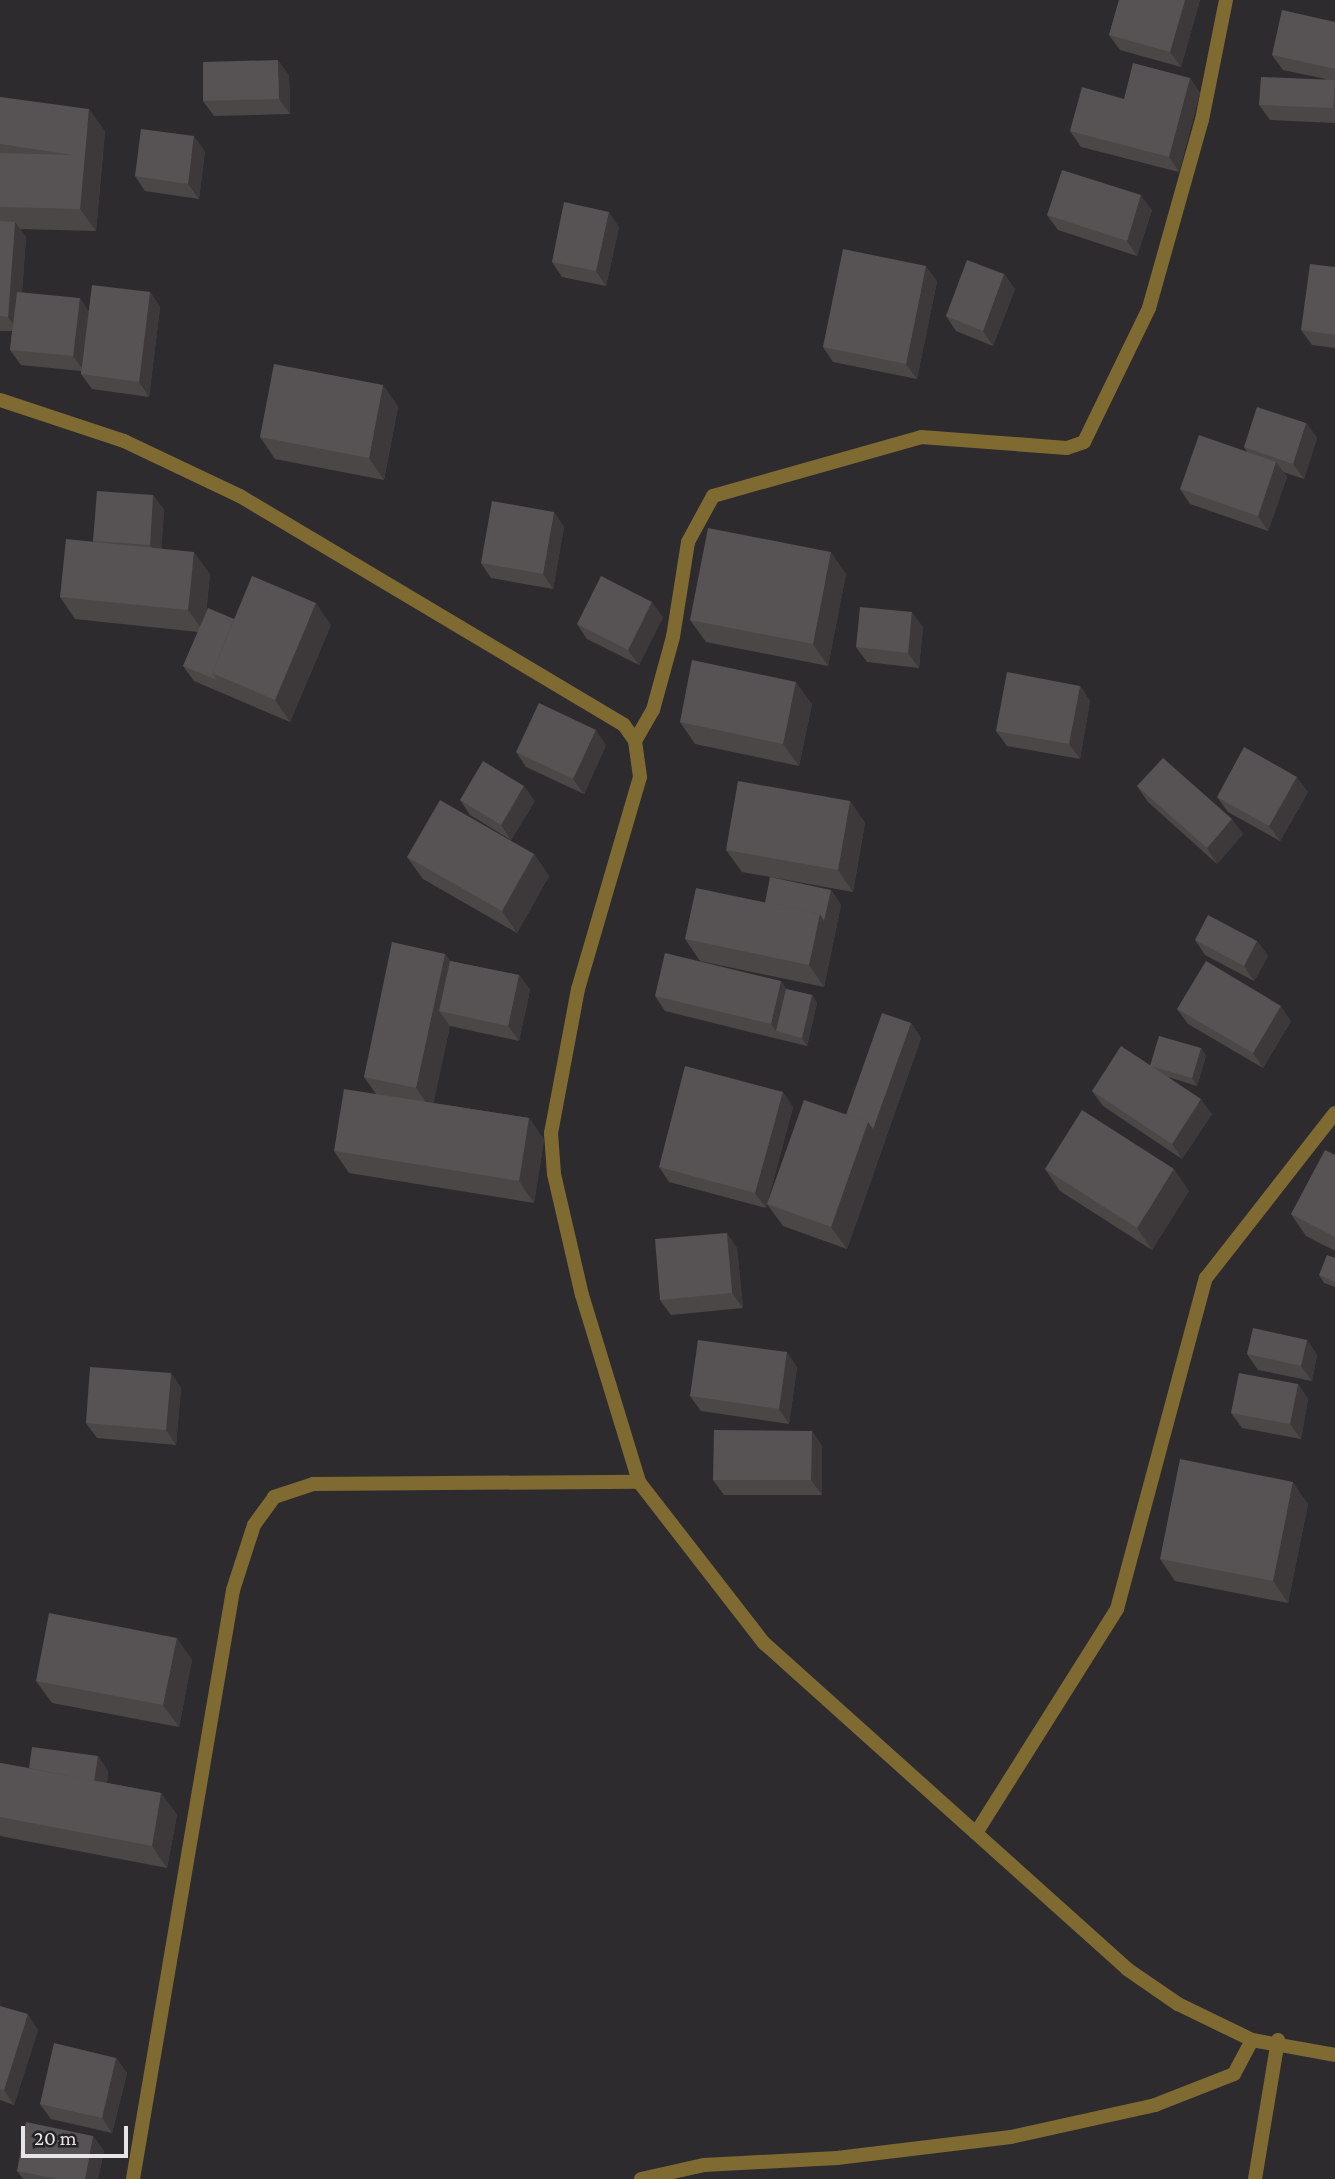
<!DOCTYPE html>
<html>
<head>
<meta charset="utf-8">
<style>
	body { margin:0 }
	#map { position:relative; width:1335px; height:2179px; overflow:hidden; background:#2e2b2f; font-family:"Crimson Pro",serif }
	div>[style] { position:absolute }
	.minor>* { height:14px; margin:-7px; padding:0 7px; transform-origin:7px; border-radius:7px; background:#7f6b32 }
	.tertiary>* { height:14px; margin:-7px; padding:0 7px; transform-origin:7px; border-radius:7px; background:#7f6b32 }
	.wall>* { inset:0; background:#4b4747 }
	.shaded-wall>* { inset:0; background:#3d393a }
	.building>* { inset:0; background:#575253 }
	span { translate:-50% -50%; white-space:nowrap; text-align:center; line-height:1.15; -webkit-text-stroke:6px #242225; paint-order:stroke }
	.scale { position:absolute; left:21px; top:2126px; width:107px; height:32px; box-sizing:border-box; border:4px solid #e6e4e7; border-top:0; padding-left:9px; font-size:21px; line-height:24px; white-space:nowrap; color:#e6e4e7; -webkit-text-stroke:5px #242225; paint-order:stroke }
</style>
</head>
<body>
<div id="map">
	<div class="minor">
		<i style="left:635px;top:741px;width:36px;rotate:-60deg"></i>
		<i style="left:653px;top:710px;width:76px;rotate:-74.7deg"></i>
		<i style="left:673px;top:637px;width:96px;rotate:-81deg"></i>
		<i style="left:688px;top:542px;width:52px;rotate:-61.5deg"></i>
		<i style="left:713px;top:496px;width:216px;rotate:-15.8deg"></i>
		<i style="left:921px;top:437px;width:146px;rotate:4.3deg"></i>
		<i style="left:1067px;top:448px;width:18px;rotate:-19deg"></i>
		<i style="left:1084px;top:442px;width:149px;rotate:-64.1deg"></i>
		<i style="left:1149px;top:308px;width:195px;rotate:-74.3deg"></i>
		<i style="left:1202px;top:120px;width:122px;rotate:-78.7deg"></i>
		<i style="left:976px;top:1833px;width:265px;rotate:-57.8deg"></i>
		<i style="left:1117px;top:1609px;width:343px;rotate:-75deg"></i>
		<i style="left:1206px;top:1278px;width:209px;rotate:-52deg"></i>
		<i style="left:133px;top:2179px;width:597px;rotate:-80.36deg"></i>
		<i style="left:233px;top:1590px;width:68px;rotate:-72.1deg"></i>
		<i style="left:254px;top:1525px;width:34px;rotate:-54deg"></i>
		<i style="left:274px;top:1497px;width:41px;rotate:-18.4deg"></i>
		<i style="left:313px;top:1484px;width:326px;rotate:-0.4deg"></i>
		<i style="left:641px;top:2179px;width:65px;rotate:-12.5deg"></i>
		<i style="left:704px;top:2165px;width:133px;rotate:-3deg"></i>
		<i style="left:837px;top:2158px;width:175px;rotate:-6.9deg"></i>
		<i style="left:1011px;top:2137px;width:148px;rotate:-12.5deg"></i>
		<i style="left:1155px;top:2105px;width:85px;rotate:-21.4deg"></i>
		<i style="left:1234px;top:2074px;width:38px;rotate:-62deg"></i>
		<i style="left:1255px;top:2179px;width:141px;rotate:-80.6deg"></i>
	</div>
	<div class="tertiary">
		<i style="left:0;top:400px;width:131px;rotate:18.3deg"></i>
		<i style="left:124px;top:441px;width:128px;rotate:25.4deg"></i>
		<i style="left:240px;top:496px;width:447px;rotate:30.8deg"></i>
		<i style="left:624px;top:725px;width:19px;rotate:55deg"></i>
		<i style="left:635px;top:741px;width:36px;rotate:82deg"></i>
		<i style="left:640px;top:777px;width:221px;rotate:106.3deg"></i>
		<i style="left:578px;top:989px;width:147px;rotate:100.6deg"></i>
		<i style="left:551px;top:1133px;width:41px;rotate:85.8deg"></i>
		<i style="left:554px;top:1174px;width:124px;rotate:77deg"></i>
		<i style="left:582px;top:1295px;width:195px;rotate:73deg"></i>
		<i style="left:639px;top:1482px;width:204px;rotate:52.2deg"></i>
		<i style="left:764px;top:1643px;width:488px;rotate:41.9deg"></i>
		<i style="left:1127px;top:1969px;width:62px;rotate:34.5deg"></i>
		<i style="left:1178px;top:2004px;width:82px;rotate:25.9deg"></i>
		<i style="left:1252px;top:2040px;width:84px;rotate:10.2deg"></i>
	</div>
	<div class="wall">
		<i style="clip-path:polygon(1119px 0,1200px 0,1181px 67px,1120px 50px,1109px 35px)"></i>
		<i style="clip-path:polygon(1335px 22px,1335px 123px,1270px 120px,1259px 105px,1326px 79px,1283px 70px,1272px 55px)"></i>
		<i style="clip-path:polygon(289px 75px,290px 114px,214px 116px,203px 101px)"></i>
		<i style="clip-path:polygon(1190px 78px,1200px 93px,1179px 172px,1081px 147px,1070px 131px,1124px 99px)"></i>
		<i style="clip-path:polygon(0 97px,105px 131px,96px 231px,20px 229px,26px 237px,22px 292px,89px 311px,150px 292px,160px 307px,149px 397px,92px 389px,81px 374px,81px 371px,21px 365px,10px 350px,12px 331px,0 331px)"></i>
		<i style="clip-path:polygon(205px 151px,199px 199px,145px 191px,135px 176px)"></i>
		<i style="clip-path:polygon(1152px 210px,1137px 256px,1058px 230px,1047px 215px)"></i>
		<i style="clip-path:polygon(619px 227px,606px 286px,562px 277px,552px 262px)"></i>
		<i style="clip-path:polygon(1335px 267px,1335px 348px,1312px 345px,1301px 330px)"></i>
		<i style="clip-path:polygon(1004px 274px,1015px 289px,993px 346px,956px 331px,946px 316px)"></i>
		<i style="clip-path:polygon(937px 281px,917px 379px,833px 362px,823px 347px)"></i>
		<i style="clip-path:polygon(383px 385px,398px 407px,384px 480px,275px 459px,260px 437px)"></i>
		<i style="clip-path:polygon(1306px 423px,1317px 438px,1304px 479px,1283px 472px,1287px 477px,1268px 531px,1190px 504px,1180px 489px,1247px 452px,1244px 447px)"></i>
		<i style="clip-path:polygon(153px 495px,164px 510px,161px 549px,210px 574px,206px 613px,234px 619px,331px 625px,290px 722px,194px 681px,183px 666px,198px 632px,75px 619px,60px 597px,93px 541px)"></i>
		<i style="clip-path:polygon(554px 512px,564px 527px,553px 589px,491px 578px,481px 563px)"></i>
		<i style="clip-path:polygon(846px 574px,828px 666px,706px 642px,690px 620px)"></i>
		<i style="clip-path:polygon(663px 617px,639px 665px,587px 639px,577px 624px)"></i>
		<i style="clip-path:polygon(923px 627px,919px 668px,867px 662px,856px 647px)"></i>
		<i style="clip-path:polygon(1080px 686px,1090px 701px,1080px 759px,1007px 746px,996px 731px)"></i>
		<i style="clip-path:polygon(812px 704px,799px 766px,695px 744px,680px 722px)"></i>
		<i style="clip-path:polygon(606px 745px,584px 794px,526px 767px,516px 752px)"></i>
		<i style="clip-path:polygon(1137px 786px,1243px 834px,1217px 864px,1148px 802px)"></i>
		<i style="clip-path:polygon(1308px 792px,1280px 841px,1228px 812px,1217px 797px)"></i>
		<i style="clip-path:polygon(460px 800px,535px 801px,511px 840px,470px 815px)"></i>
		<i style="clip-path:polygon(850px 801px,865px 823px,853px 892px,742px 872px,726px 850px)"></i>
		<i style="clip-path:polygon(534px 854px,549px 876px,517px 933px,423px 879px,407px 857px)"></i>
		<i style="clip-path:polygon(831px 890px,841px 905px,824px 987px,700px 961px,685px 939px,765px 903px)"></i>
		<i style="clip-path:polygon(1195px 940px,1257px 941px,1268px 956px,1254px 981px,1205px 955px)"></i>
		<i style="clip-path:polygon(445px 954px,450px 961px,519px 975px,530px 990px,519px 1041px,450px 1026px,433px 1103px,529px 1118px,544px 1140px,534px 1203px,349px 1173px,334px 1151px,376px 1094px,364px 1077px)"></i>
		<i style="clip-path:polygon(781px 981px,786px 989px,812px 995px,817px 1003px,807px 1046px,665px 1011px,655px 996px)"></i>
		<i style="clip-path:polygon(1177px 1009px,1291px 1021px,1263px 1068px,1188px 1024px)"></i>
		<i style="clip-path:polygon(911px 1023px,921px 1038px,847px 1249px,783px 1226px,767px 1204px,766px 1208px,669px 1182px,659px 1167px,793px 1107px,767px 1204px,846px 1115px)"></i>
		<i style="clip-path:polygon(1201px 1048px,1206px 1056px,1197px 1086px,1168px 1077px,1212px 1114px,1182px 1159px,1103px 1106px,1092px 1091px,1150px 1065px)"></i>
		<i style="clip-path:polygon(1335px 1155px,1335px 1251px,1306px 1236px,1291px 1214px)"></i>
		<i style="clip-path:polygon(1045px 1169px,1189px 1191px,1152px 1250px,1060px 1191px)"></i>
		<i style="clip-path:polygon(737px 1248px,743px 1308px,671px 1315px,660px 1300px)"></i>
		<i style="clip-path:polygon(1335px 1258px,1335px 1287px,1324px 1283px,1319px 1275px)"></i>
		<i style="clip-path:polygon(1307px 1340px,1317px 1355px,1312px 1381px,1258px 1370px,1247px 1354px)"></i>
		<i style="clip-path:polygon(797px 1367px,789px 1424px,701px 1411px,690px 1396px)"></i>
		<i style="clip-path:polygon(171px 1373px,181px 1388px,176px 1445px,97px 1438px,86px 1423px)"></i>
		<i style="clip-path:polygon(1298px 1384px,1308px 1399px,1301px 1439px,1242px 1428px,1231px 1413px)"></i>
		<i style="clip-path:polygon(812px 1431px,822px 1446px,822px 1495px,724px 1495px,713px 1480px)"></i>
		<i style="clip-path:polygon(1308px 1504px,1288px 1603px,1175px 1581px,1160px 1559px)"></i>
		<i style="clip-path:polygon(192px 1660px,179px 1727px,52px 1703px,36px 1681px)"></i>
		<i style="clip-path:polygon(98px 1756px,108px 1771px,107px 1783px,161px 1793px,177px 1815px,167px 1868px,0 1836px,0 1763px,29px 1768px)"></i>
		<i style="clip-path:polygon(0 2006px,38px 2030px,14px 2105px,0 2100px)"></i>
		<i style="clip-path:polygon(116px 2058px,127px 2073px,112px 2133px,51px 2119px,40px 2104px)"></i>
		<i style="clip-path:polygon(93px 2136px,104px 2151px,98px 2179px,23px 2179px,17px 2171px)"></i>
	</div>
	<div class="shaded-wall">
		<i style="clip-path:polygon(1185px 0,1200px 0,1181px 67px,1170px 52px)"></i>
		<i style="clip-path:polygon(278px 60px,289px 75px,290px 114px,279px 99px)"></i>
		<i style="clip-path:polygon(1190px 78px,1200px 93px,1179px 172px,1169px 157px)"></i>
		<i style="clip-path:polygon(89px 109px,105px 131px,96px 231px,80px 209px)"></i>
		<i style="clip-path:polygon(194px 136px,205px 151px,199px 199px,188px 184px)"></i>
		<i style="clip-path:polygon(1141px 195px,1152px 210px,1137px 256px,1127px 241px)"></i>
		<i style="clip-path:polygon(609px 212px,619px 227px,606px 286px,596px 271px)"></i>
		<i style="clip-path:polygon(15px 222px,26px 237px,19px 332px,8px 317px)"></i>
		<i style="clip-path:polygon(926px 266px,937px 281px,917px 379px,906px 364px)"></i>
		<i style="clip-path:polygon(1004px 274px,1015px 289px,993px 346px,983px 331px)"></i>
		<i style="clip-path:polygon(150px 292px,160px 307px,149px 397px,139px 382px)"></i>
		<i style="clip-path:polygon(80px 298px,90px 313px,84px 371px,73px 356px)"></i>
		<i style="clip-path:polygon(383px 385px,398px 407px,384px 480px,369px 458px)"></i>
		<i style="clip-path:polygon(1306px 423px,1317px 438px,1304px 479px,1293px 464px)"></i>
		<i style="clip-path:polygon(1276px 462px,1287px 477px,1268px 531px,1258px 516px)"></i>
		<i style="clip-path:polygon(153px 495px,164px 510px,161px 560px,150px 545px)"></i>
		<i style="clip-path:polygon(554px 512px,564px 527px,553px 589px,543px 574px)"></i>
		<i style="clip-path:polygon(194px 552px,210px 574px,204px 632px,188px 610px)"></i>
		<i style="clip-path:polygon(831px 552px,846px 574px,828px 666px,813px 644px)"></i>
		<i style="clip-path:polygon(652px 602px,663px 617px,639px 665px,628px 650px)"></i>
		<i style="clip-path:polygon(316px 603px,331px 625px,290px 722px,275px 700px)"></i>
		<i style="clip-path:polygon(912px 612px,923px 627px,919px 668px,908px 653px)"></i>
		<i style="clip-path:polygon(796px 682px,812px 704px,799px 766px,783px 744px)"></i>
		<i style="clip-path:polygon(1080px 686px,1090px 701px,1080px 759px,1069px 744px)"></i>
		<i style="clip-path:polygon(596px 730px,606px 745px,584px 794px,573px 779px)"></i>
		<i style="clip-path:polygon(1297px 777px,1308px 792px,1280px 841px,1269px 826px)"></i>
		<i style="clip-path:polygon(524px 786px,535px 801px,511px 840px,501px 825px)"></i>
		<i style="clip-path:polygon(850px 801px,865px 823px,853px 892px,838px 870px)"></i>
		<i style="clip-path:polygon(1232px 819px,1243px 834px,1217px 864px,1207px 848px)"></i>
		<i style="clip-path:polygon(534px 854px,549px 876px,517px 933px,502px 911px)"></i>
		<i style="clip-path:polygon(831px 890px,841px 905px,824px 987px,809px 965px,820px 914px)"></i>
		<i style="clip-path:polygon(1257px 941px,1268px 956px,1254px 981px,1244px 966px)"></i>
		<i style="clip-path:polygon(445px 954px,460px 976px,439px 1011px,450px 1026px,432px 1111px,416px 1088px)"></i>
		<i style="clip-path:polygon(519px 975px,530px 990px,519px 1041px,508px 1026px)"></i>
		<i style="clip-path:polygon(781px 981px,791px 996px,776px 1031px,781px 1039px,771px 1024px)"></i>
		<i style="clip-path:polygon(812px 995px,817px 1003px,807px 1046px,802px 1038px)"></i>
		<i style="clip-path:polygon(1281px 1006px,1291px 1021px,1263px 1068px,1253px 1053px)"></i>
		<i style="clip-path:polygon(911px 1023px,921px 1038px,847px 1249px,831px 1227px,868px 1122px)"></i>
		<i style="clip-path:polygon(1201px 1048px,1206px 1056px,1197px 1086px,1192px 1078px)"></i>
		<i style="clip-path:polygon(783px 1092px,793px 1107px,766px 1208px,755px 1193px)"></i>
		<i style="clip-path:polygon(1201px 1099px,1212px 1114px,1182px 1159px,1172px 1144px)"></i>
		<i style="clip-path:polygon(529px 1118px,544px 1140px,534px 1203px,519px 1181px)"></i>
		<i style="clip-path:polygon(1174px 1169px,1189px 1191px,1152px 1250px,1137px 1228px)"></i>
		<i style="clip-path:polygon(727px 1233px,737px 1248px,743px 1308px,732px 1293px)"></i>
		<i style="clip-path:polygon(1307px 1340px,1317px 1355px,1312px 1381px,1301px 1366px)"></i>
		<i style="clip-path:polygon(787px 1352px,797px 1367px,789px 1424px,779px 1409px)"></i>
		<i style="clip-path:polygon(171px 1373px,181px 1388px,176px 1445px,166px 1430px)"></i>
		<i style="clip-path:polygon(1298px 1384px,1308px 1399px,1301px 1439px,1290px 1424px)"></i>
		<i style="clip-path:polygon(812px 1431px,822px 1446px,822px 1495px,811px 1480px)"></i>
		<i style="clip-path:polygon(1293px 1482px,1308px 1504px,1288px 1603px,1273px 1581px)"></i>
		<i style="clip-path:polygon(177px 1638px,192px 1660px,179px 1727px,163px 1705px)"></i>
		<i style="clip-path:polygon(98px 1756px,108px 1771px,105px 1796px,94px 1781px)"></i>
		<i style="clip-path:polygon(161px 1793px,177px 1815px,167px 1868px,152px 1846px)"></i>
		<i style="clip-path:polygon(28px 2014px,38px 2030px,14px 2105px,4px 2090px)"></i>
		<i style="clip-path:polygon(116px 2058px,127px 2073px,112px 2133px,102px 2118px)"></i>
		<i style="clip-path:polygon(93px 2136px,104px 2151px,98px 2179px,85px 2179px)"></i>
	</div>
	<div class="building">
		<i style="clip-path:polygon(1119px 0,1185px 0,1170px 52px,1109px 35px)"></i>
		<i style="clip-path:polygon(1282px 10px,1335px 22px,1335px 69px,1272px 55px)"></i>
		<i style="clip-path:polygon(278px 60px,279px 99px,203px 101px,203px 62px)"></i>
		<i style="clip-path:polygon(1133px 63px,1190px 78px,1169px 157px,1070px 131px,1082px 87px,1124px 99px)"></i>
		<i style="clip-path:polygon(1261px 77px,1335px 80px,1333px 108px,1259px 105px)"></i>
		<i style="clip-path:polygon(0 97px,89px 109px,80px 209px,0 207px,0 153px,73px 155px,0 144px)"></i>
		<i style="clip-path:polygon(141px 129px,194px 136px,188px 184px,135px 176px)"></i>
		<i style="clip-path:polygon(1062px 170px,1141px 195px,1127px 241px,1047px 215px)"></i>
		<i style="clip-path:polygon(564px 202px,609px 212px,596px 271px,552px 262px)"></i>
		<i style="clip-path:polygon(0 221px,15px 222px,8px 317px,0 316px)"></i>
		<i style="clip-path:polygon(843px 249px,926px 266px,906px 364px,823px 347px)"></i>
		<i style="clip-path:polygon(967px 260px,1004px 274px,983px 331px,946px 316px)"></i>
		<i style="clip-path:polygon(1310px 264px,1335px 267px,1335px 335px,1301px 330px)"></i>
		<i style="clip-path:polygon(92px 285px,150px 292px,139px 382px,81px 374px)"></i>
		<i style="clip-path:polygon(17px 292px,80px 298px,73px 356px,10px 350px)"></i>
		<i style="clip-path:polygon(274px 364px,383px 385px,369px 458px,260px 437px)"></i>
		<i style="clip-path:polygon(1257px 407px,1306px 423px,1293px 464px,1244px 447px)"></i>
		<i style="clip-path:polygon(1199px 435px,1276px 462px,1258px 516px,1180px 489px)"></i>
		<i style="clip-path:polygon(97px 491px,153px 495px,150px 545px,93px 541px)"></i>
		<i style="clip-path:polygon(492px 501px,554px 512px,543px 574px,481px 563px)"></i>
		<i style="clip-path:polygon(708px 528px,831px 552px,813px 644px,690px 620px)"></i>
		<i style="clip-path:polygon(66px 539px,194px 552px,188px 610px,60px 597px)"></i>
		<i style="clip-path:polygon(252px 576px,316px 603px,275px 700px,212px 673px)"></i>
		<i style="clip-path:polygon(601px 576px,652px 602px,628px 650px,577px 624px)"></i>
		<i style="clip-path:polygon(860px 607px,912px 612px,908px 653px,856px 647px)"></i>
		<i style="clip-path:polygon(208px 608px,234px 619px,212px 673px,217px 680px,183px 666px)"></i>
		<i style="clip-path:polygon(692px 660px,796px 682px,783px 744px,680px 722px)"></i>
		<i style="clip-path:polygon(1007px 672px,1080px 686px,1069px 744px,996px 731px)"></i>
		<i style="clip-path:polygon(539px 703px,596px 730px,573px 779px,516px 752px)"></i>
		<i style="clip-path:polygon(1244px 747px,1297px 777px,1269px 826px,1217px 797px)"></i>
		<i style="clip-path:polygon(1163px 758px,1232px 819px,1207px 848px,1137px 786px)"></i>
		<i style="clip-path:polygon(483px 761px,524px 786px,501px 825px,460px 800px)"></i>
		<i style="clip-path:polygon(738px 781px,850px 801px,838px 870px,726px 850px)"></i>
		<i style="clip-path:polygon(440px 800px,534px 854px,502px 911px,407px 857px)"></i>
		<i style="clip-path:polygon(770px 877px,831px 890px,824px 921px,820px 914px,765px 903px)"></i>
		<i style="clip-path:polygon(696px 888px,820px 914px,809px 965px,685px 939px)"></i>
		<i style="clip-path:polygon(1208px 915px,1257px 941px,1244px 966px,1195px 940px)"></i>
		<i style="clip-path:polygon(392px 942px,445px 954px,416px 1088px,364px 1077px)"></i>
		<i style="clip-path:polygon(665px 953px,781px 981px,771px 1024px,655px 996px)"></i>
		<i style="clip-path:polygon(450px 961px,519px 975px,508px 1026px,439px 1011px)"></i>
		<i style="clip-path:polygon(1206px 961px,1281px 1006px,1253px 1053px,1177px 1009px)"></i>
		<i style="clip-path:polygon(786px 989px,812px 995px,802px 1038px,776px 1031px)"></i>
		<i style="clip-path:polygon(882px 1013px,911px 1023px,873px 1129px,868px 1122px,846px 1115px)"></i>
		<i style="clip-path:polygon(1159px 1036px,1201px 1048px,1192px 1078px,1150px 1066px)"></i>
		<i style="clip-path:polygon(1121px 1046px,1201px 1099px,1172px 1144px,1092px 1091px)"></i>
		<i style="clip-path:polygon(685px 1066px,783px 1092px,755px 1193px,659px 1167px)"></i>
		<i style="clip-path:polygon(344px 1089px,529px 1118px,519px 1181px,334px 1151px)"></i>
		<i style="clip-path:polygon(804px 1100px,868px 1122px,831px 1227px,767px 1204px)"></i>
		<i style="clip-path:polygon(1082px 1110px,1174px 1169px,1137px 1228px,1045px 1169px)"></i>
		<i style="clip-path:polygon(1325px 1150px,1335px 1155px,1335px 1237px,1291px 1214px)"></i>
		<i style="clip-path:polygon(727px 1233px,732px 1293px,660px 1300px,655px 1239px)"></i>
		<i style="clip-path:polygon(1327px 1255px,1335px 1258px,1335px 1282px,1319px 1275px)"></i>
		<i style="clip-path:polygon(1253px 1328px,1307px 1340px,1301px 1366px,1247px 1354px)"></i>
		<i style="clip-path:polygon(698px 1340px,787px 1352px,779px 1409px,690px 1396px)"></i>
		<i style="clip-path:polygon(90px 1367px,171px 1373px,166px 1430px,86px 1423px)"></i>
		<i style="clip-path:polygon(1239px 1373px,1298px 1384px,1290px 1424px,1231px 1413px)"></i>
		<i style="clip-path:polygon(714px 1430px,812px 1431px,811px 1480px,713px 1480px)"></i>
		<i style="clip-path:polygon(1180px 1459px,1293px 1482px,1273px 1581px,1160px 1559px)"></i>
		<i style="clip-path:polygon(49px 1613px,177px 1638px,163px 1705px,36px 1681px)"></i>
		<i style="clip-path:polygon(32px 1747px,98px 1756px,94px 1781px,29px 1768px)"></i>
		<i style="clip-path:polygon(0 1763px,161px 1793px,152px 1846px,0 1817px)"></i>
		<i style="clip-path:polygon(0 2006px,28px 2014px,4px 2090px,0 2089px)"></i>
		<i style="clip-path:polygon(54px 2043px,116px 2058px,102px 2118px,40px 2104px)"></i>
		<i style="clip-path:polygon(26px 2122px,93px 2136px,85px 2179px,57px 2179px,17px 2171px)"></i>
	</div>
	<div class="scale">20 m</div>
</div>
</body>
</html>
